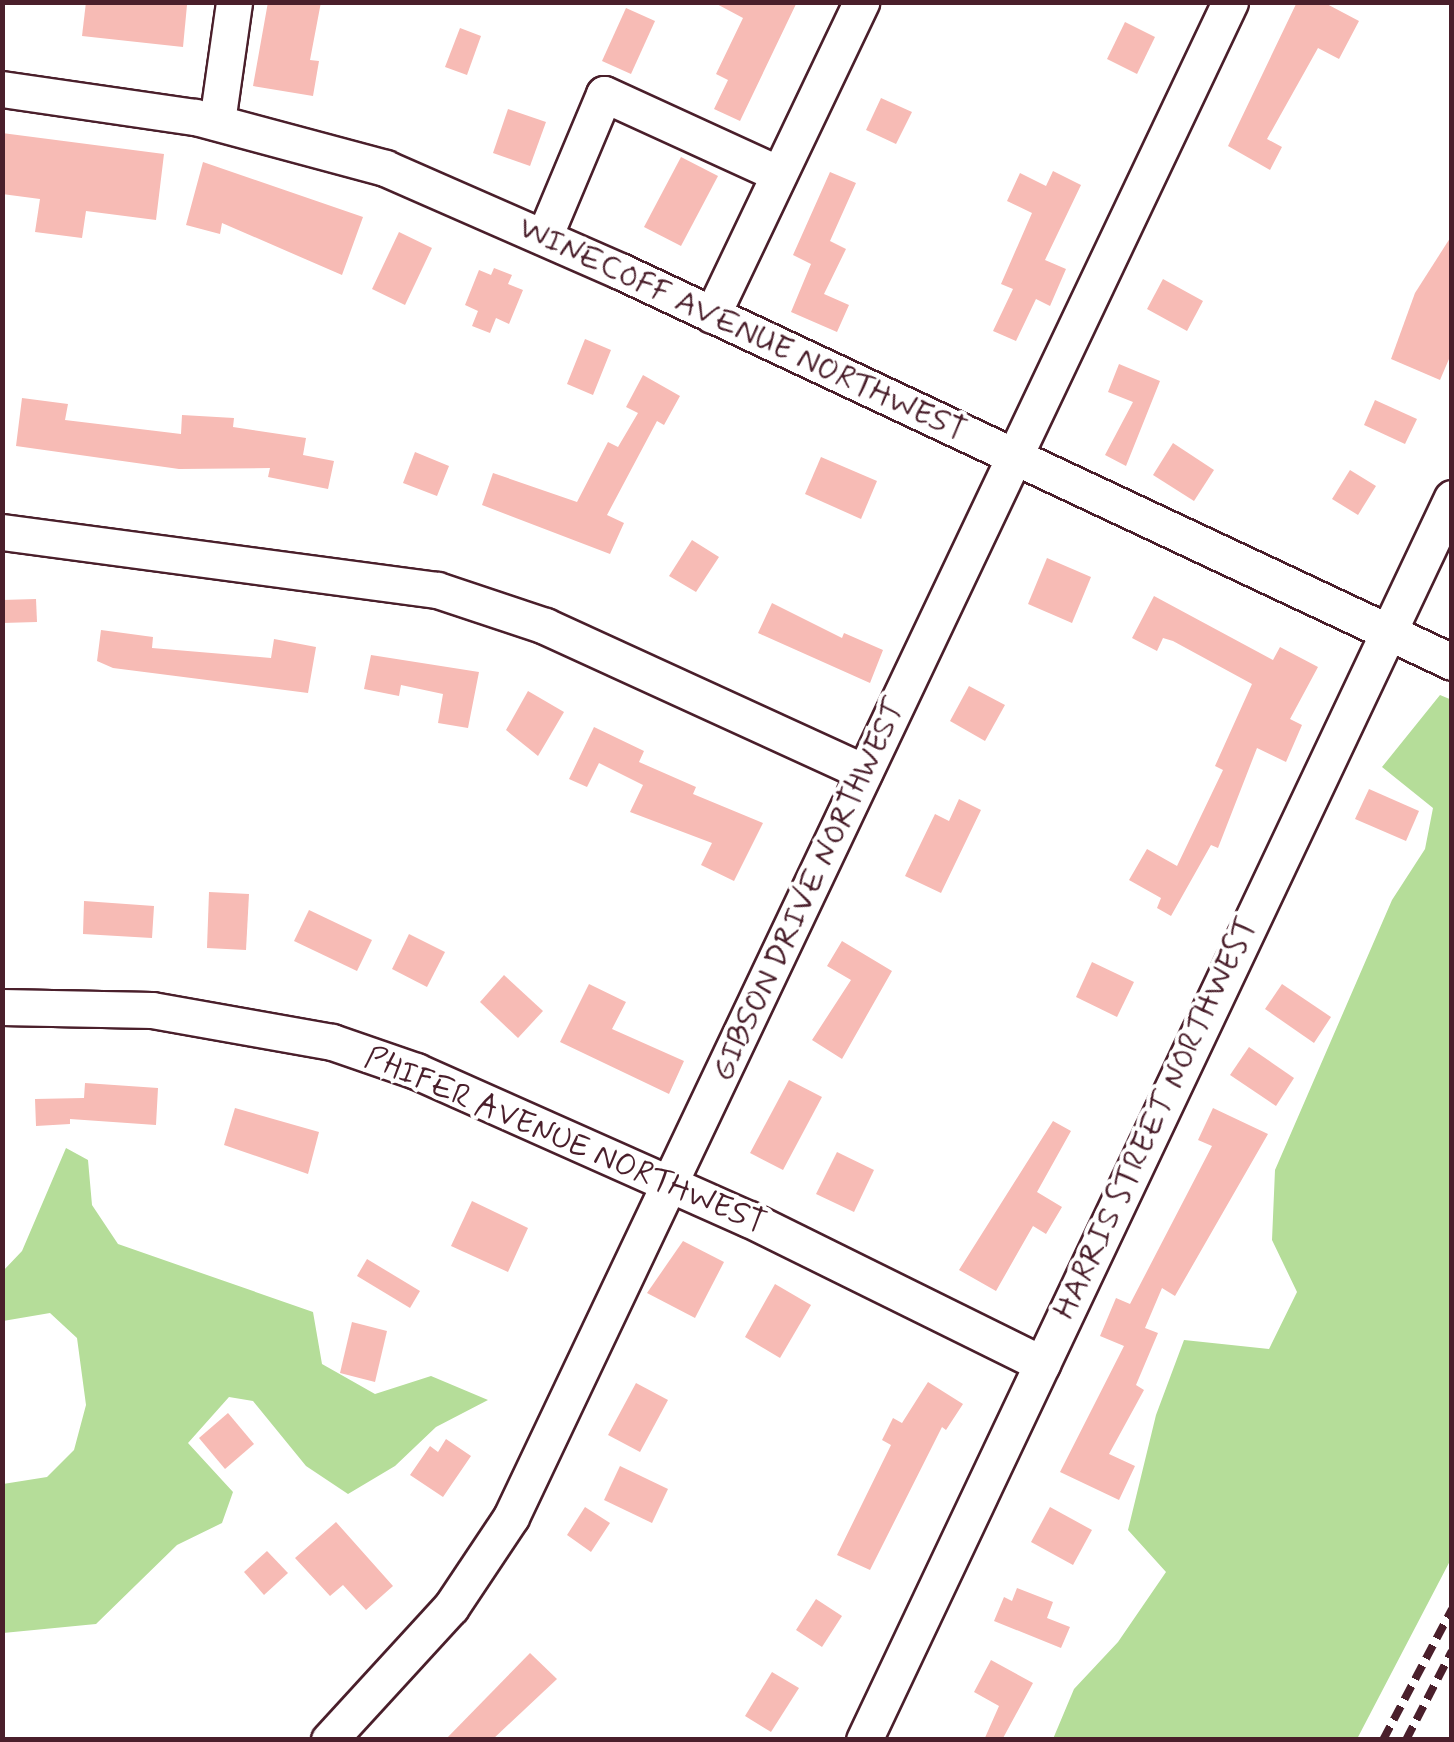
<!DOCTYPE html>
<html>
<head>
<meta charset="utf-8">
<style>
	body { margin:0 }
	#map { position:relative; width:1454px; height:1742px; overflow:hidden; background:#fff; font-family:Mynerve,sans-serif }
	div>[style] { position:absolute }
	.green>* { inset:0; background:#b5dd99 }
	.building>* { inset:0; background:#f7bbb5 }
	.roads { filter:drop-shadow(2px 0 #4a1f2b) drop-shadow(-2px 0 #4a1f2b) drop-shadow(0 2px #4a1f2b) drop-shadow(0 -2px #4a1f2b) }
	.minor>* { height:35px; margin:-17.5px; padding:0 17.5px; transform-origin:17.5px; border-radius:17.5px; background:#fff }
	.rail>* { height:8px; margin-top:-4px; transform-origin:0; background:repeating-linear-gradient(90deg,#4a1f2b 0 15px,transparent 0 23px) }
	span { translate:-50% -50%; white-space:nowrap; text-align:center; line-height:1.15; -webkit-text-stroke:8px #fff; paint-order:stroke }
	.street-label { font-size:32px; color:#4a1f2b }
	.frame { position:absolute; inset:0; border:5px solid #4a1f2b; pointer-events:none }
</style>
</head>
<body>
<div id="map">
	<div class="green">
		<i style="clip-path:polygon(1440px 695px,1452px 700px,1451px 1559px,1357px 1739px,1053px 1739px,1074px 1689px,1118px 1642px,1166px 1572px,1128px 1530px,1156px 1415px,1184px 1340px,1269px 1349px,1297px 1292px,1272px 1240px,1275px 1170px,1392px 900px,1425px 849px,1433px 808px,1382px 767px)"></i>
		<i style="clip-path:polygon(66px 1148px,88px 1160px,92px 1205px,118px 1244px,313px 1312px,322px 1364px,375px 1394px,431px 1376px,488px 1400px,436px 1427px,395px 1466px,348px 1494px,306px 1466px,253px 1401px,229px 1397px,188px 1443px,233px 1492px,222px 1523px,177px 1545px,96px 1624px,3px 1633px,3px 1484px,47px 1477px,74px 1450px,86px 1405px,77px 1338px,50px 1313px,3px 1321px,3px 1271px,22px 1251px)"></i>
	</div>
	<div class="building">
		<i style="clip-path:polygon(86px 2px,187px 5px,183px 47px,82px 36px)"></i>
		<i style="clip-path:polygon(268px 2px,321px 2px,310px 60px,319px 61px,313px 96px,253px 86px)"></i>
		<i style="clip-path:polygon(713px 2px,797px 2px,740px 121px,714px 109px,728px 80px,716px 74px,743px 18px)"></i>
		<i style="clip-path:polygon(1297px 2px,1323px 2px,1359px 21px,1339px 59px,1318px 48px,1267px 139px,1282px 147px,1270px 170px,1228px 146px)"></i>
		<i style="clip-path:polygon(626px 8px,655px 21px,631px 74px,602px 61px)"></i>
		<i style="clip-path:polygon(1125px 22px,1155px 37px,1137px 74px,1107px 59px)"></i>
		<i style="clip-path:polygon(460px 28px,481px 36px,467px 75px,445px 67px)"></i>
		<i style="clip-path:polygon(881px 98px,912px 112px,896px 144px,866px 130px)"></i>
		<i style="clip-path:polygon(508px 109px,546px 122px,530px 166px,493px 153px)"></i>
		<i style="clip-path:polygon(2px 133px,164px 154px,156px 220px,86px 211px,82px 238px,35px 232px,40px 199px,2px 194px)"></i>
		<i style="clip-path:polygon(681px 157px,718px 176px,681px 246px,644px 227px)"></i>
		<i style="clip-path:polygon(203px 162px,363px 217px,342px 275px,222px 223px,220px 234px,186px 225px)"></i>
		<i style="clip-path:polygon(1053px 171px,1081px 185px,1045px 260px,1066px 269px,1050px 306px,1036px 299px,1016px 341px,993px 331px,1013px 289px,1001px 284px,1032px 213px,1007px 201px,1020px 173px,1046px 186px)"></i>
		<i style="clip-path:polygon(830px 172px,856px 183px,830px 241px,846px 249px,824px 294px,849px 305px,837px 332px,791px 312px,811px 264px,793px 255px)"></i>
		<i style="clip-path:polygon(399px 232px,432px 248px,405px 305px,372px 289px)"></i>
		<i style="clip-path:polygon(1452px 235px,1452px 352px,1440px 380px,1391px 359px,1415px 293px)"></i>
		<i style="clip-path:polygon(494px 268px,512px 275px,508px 284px,523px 290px,509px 324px,496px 318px,490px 333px,472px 326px,478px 311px,465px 305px,479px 270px,491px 275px)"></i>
		<i style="clip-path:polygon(1163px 279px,1203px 301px,1187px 331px,1147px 309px)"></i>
		<i style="clip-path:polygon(585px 339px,611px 350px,593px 395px,567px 384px)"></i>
		<i style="clip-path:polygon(1119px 364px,1160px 381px,1126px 466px,1105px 455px,1133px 402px,1108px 392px)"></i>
		<i style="clip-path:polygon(643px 375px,680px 396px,664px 425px,657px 421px,607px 515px,624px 523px,610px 554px,482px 505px,493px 473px,577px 502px,608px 442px,618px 447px,638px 413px,626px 407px)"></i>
		<i style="clip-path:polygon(22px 398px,68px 404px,65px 420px,181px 434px,182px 415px,234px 418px,233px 427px,306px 438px,303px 455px,334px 461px,328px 489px,268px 477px,270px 468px,179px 469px,16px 446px)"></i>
		<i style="clip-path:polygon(1375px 400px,1417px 419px,1405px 444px,1364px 425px)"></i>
		<i style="clip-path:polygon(1173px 443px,1214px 470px,1194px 501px,1153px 475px)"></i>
		<i style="clip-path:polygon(415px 452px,449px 466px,437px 496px,403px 483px)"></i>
		<i style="clip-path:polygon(821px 457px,877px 481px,861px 519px,805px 494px)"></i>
		<i style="clip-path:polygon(1350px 470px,1376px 486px,1358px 515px,1332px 499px)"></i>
		<i style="clip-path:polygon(692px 540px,719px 557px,696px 592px,669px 576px)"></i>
		<i style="clip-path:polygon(1047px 558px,1091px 577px,1072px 623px,1028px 604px)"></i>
		<i style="clip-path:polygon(1154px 596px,1273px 660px,1280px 647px,1318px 667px,1290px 719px,1302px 725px,1286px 762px,1257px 748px,1218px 848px,1211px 845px,1171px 916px,1157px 908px,1161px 898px,1129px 880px,1147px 849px,1177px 866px,1223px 770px,1215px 766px,1252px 684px,1173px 641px,1163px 638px,1157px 651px,1132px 638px)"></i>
		<i style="clip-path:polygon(36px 599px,37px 622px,2px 623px,2px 600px)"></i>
		<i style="clip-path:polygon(772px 603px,842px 638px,844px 633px,883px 650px,870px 683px,758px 633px)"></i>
		<i style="clip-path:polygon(101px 630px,153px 637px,152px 648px,271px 658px,274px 639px,316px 647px,308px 693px,113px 668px,97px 661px)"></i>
		<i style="clip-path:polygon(371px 655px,479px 672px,468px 728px,438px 723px,443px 694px,401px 685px,399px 696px,364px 689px)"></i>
		<i style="clip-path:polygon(969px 686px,1005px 705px,985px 741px,950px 721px)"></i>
		<i style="clip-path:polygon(528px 691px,564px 712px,538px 756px,506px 730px)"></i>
		<i style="clip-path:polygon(594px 727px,644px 751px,639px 762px,696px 787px,693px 794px,763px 823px,734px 881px,701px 865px,712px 843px,630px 812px,643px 785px,599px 763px,587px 787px,569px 779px)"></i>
		<i style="clip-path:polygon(1369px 789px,1419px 811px,1406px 841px,1355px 819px)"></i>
		<i style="clip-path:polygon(959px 799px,981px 810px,941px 893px,905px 876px,935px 814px,949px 821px)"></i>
		<i style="clip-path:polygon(209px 892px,249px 894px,246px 950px,207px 948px)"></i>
		<i style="clip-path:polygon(84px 901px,154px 906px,152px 938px,83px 934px)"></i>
		<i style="clip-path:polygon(309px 910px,372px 940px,357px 971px,294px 941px)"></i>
		<i style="clip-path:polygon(409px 934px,445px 952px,427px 987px,392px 969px)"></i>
		<i style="clip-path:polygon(842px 941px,892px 971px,842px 1059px,812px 1040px,851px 980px,827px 966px)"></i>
		<i style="clip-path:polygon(1092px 962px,1134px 982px,1117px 1017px,1076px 997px)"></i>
		<i style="clip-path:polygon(504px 975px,543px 1011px,518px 1038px,480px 1002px)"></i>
		<i style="clip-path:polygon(589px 984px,626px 1002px,612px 1029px,684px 1061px,669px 1094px,560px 1042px)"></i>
		<i style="clip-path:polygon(1282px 984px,1331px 1017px,1314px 1043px,1265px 1009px)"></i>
		<i style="clip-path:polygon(1249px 1047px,1294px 1078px,1276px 1106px,1230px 1075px)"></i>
		<i style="clip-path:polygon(789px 1080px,822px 1097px,783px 1170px,750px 1153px)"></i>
		<i style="clip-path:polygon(85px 1083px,158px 1088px,156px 1125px,70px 1119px,70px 1124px,36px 1126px,35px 1099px,84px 1098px)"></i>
		<i style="clip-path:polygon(235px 1108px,319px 1132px,308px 1174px,224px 1145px)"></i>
		<i style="clip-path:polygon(1213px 1108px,1268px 1134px,1175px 1296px,1162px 1288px,1145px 1328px,1158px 1333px,1136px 1385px,1144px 1390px,1109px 1454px,1135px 1466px,1119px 1500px,1060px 1472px,1124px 1346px,1100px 1336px,1116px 1298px,1130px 1304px,1212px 1146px,1198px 1140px)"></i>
		<i style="clip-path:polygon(1053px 1121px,1071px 1131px,1037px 1192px,1062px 1207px,1046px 1234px,1033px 1226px,996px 1291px,959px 1270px)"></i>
		<i style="clip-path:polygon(837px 1152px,874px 1170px,854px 1212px,816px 1194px)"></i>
		<i style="clip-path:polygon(472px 1201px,528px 1228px,508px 1272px,451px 1246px)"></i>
		<i style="clip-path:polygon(683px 1241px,724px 1262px,695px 1318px,647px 1293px)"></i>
		<i style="clip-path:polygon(367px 1259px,420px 1291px,410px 1308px,357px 1276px)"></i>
		<i style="clip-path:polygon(775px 1284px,811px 1305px,780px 1358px,745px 1337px)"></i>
		<i style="clip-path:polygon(352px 1322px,387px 1331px,375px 1382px,340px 1373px)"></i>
		<i style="clip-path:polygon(928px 1382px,963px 1404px,946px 1430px,942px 1427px,870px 1570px,837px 1555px,891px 1445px,882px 1440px,893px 1418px,902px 1423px)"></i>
		<i style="clip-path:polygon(636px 1383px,668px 1400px,640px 1452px,608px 1435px)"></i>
		<i style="clip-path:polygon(228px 1413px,254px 1444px,225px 1469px,199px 1438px)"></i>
		<i style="clip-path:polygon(446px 1439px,471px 1456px,443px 1497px,410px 1475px,430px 1446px,438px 1452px)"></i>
		<i style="clip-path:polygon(620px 1466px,668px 1489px,652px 1523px,604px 1500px)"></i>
		<i style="clip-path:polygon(585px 1507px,610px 1523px,591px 1552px,567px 1535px)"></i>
		<i style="clip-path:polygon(1050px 1507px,1092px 1530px,1073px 1565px,1031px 1542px)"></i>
		<i style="clip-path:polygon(336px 1522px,393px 1586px,366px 1610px,343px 1585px,330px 1596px,295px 1558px)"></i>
		<i style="clip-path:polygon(267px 1551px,288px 1573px,264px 1595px,244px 1572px)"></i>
		<i style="clip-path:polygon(1017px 1588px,1053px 1602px,1047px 1618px,1070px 1627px,1061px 1648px,994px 1621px,1004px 1597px,1012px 1601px)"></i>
		<i style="clip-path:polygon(816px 1599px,842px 1616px,822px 1647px,796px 1630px)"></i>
		<i style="clip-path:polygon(530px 1653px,557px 1679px,492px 1740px,445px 1740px)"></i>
		<i style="clip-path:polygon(991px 1660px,1033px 1683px,1002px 1740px,984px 1740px,999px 1706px,974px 1692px)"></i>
		<i style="clip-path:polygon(772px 1672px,799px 1688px,771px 1732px,745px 1716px)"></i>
	</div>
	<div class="roads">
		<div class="minor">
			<i style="left:2px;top:89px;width:195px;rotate:8.3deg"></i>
			<i style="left:195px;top:117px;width:197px;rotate:15deg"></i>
			<i style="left:385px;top:168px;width:257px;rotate:23.7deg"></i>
			<i style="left:620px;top:271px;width:919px;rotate:25.17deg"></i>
			<i style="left:217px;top:122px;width:121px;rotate:-81.9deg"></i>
			<i style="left:544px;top:237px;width:155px;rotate:-67.2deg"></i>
			<i style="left:604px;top:94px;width:192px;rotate:24.6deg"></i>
			<i style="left:712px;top:315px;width:347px;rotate:-64.5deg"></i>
			<i style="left:2px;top:532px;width:439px;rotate:7.6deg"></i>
			<i style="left:437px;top:590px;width:114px;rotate:18.4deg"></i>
			<i style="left:545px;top:626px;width:351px;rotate:24.6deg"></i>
			<i style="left:2px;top:1007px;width:150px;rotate:1.1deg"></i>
			<i style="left:152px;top:1010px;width:183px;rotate:10.1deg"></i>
			<i style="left:332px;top:1042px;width:89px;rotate:19deg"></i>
			<i style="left:416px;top:1071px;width:364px;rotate:24deg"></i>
			<i style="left:749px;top:1219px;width:327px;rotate:26.3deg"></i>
			<i style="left:329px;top:1740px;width:180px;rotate:-47.5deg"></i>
			<i style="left:451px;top:1607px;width:108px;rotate:-56.3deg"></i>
			<i style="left:511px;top:1517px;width:1677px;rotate:-64.61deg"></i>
			<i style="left:864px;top:1740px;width:1374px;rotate:-64.67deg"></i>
		</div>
	</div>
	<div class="rail">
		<i style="left:1383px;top:1740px;width:148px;rotate:-62.2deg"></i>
		<i style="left:1406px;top:1740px;width:100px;rotate:-62.7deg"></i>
	</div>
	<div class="street-label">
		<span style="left:742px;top:330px;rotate:25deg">WINECOFF AVENUE NORTHWEST</span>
		<span style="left:809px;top:890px;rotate:-65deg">GIBSON DRIVE NORTHWEST</span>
		<span style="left:1156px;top:1118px;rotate:-65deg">HARRIS STREET NORTHWEST</span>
		<span style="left:565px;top:1141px;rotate:23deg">PHIFER AVENUE NORTHWEST</span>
	</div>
	<div class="frame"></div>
</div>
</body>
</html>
